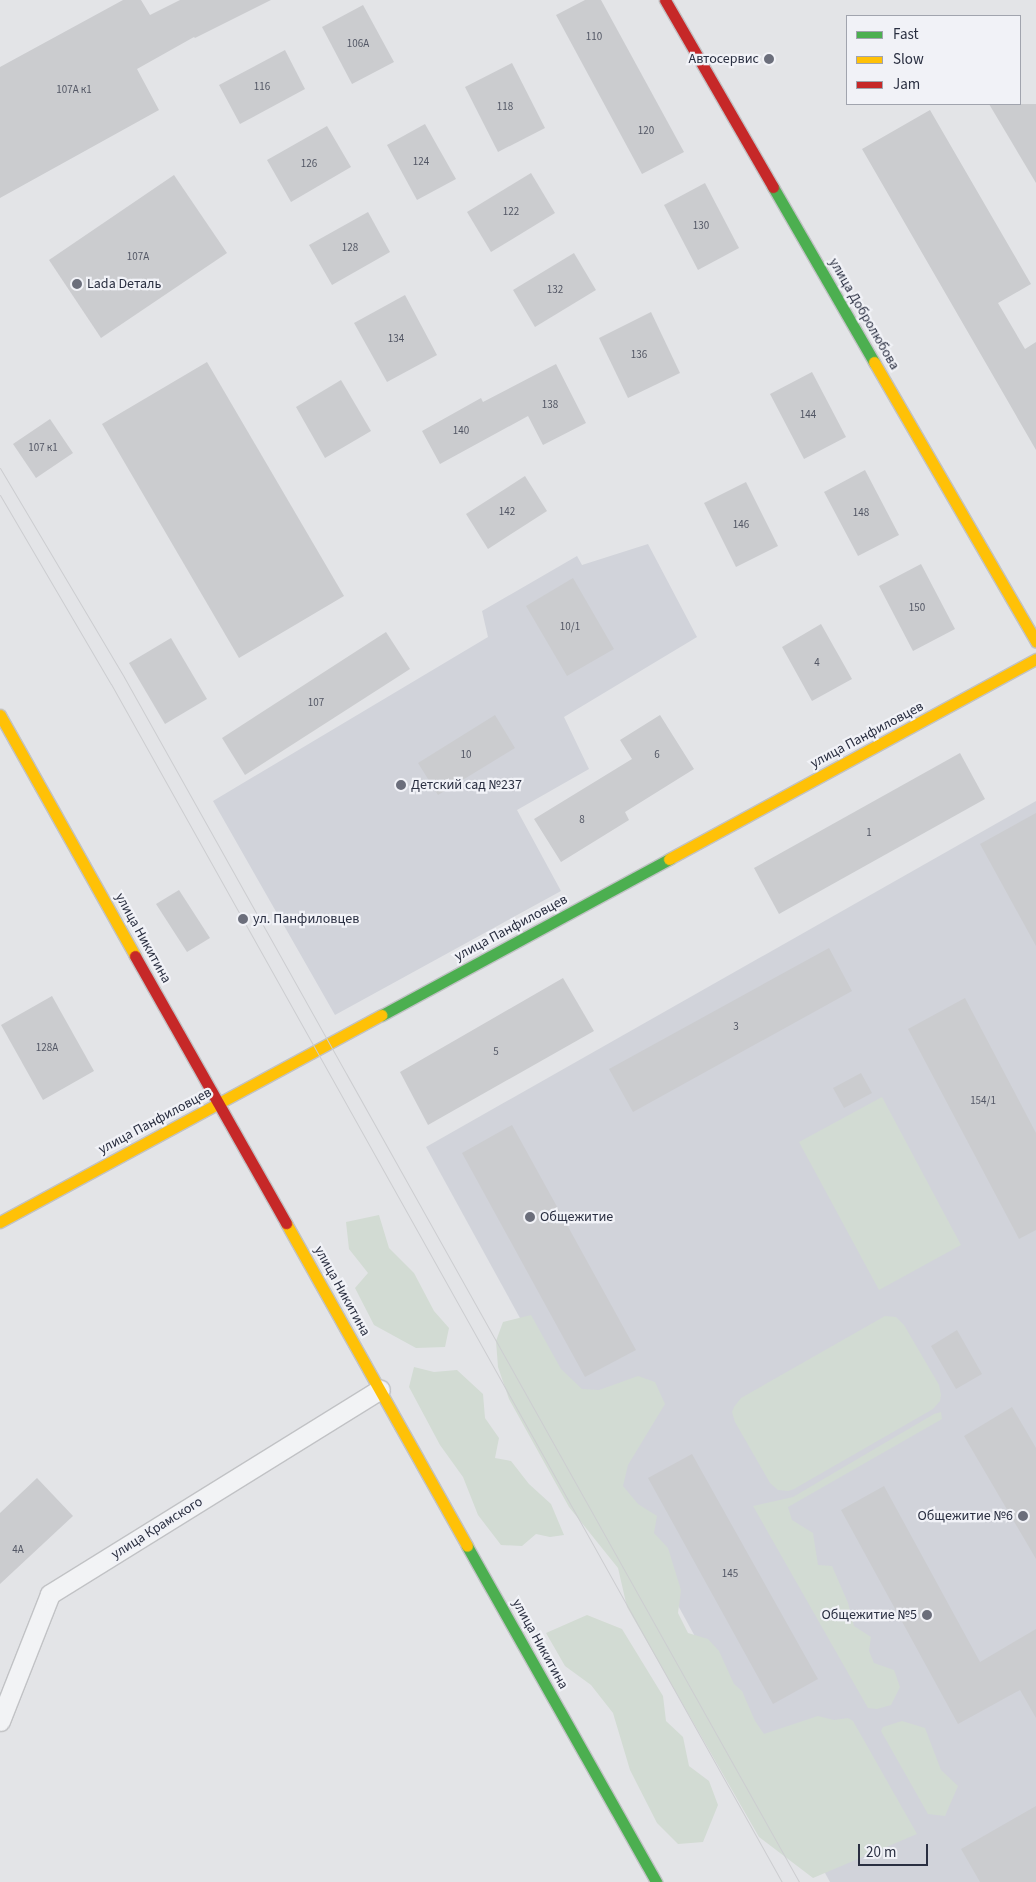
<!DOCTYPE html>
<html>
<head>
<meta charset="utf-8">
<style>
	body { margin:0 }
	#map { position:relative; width:1036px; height:1882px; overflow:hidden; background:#e3e4e7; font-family:"Source Sans 3",sans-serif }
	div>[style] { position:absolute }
	.built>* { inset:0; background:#d1d3da }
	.green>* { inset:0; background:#d2dbd3 }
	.building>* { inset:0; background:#cbcccf }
	.roads { filter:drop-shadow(1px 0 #c1c2c5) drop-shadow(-1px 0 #c1c2c5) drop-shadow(0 1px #c1c2c5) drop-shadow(0 -1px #c1c2c5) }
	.street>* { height:19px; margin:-9.5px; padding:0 9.5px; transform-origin:9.5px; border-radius:9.5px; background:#f2f3f5 }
	.fast>* { height:11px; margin:-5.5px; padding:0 5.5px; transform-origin:5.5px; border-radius:5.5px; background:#4caf50 }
	.slow>* { height:11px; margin:-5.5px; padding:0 5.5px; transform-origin:5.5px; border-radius:5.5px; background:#ffc107 }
	.jam>* { height:11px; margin:-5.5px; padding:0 5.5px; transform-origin:5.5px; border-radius:5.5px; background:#c62828 }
	.tram>* { height:1px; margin:-0.5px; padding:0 0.5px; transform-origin:0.5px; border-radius:0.5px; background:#cccdd0 }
	.dots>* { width:14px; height:14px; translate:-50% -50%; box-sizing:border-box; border:2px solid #f1f2f7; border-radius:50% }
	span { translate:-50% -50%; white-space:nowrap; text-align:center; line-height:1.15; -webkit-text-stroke:4.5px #f1f2f7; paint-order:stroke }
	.number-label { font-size:11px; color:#535765 }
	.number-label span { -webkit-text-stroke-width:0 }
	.poi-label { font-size:14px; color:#2a2f41 }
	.right { translate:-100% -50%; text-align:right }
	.left { translate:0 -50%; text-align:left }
	.street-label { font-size:14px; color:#2a2f41 }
	.legend { position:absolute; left:846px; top:15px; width:175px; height:90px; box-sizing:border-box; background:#f1f2f7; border:1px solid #a1a4ae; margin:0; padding:6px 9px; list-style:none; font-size:15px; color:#2a2f41 }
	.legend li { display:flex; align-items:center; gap:10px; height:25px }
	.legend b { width:25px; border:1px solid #a1a4ae }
	.scale { position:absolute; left:858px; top:1844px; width:70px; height:22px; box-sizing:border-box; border:2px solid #2a2f41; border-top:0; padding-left:6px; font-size:15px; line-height:18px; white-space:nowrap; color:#2a2f41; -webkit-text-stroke:4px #f1f2f7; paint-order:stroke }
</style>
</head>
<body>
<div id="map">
	<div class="built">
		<i style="clip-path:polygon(648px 544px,697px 637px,564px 717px,589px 769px,517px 810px,561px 891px,335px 1015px,213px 801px,488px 637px,482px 611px,577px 556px,582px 565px)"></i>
		<i style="clip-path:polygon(1036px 801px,1036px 1882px,830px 1882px,426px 1147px)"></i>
	</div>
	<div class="green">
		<i style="clip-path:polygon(882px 1097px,961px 1245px,879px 1290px,799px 1142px)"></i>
		<i style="clip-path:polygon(379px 1215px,389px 1248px,414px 1273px,434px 1311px,449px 1328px,445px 1347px,416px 1348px,374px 1325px,355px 1288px,368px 1273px,349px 1249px,346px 1222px)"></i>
		<i style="clip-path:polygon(531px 1315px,561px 1369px,582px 1389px,599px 1390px,638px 1376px,655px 1382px,665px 1404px,628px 1465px,623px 1486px,638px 1504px,657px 1516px,654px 1533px,668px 1548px,681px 1590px,678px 1613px,688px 1633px,708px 1639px,719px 1651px,734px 1684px,742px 1691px,755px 1721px,764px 1734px,818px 1716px,834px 1720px,848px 1718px,853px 1721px,917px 1834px,813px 1878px,759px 1837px,627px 1607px,618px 1568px,569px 1507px,509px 1399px,498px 1367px,496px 1341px,503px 1322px)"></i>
		<i style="clip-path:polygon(885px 1316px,896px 1317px,904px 1325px,939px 1385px,941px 1395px,940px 1401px,933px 1409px,794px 1489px,788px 1491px,778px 1490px,770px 1483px,735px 1422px,732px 1412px,734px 1407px,741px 1398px)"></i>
		<i style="clip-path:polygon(414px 1367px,434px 1372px,457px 1370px,483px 1394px,485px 1418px,499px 1438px,495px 1458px,511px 1461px,529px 1484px,551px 1504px,564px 1535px,550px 1537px,536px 1534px,522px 1546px,501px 1545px,478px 1515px,463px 1477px,440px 1445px,409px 1387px)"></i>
		<i style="clip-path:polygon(941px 1412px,942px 1419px,788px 1507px,792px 1520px,813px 1533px,818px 1565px,832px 1566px,848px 1603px,854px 1626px,871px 1637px,869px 1651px,874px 1663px,894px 1670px,900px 1687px,891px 1705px,877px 1709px,868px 1708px,753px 1506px,793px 1497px,934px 1414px)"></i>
		<i style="clip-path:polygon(587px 1615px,622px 1629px,663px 1696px,666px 1721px,683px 1737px,689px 1766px,709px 1781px,718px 1805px,703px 1842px,678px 1844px,657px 1823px,630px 1770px,613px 1713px,591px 1685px,565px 1666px,546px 1633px)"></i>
		<i style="clip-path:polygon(902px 1721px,925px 1728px,941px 1770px,958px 1786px,945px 1816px,928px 1814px,881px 1731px,883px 1727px)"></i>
	</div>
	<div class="building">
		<i style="clip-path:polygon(123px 0,141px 0,150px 15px,180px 0,271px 0,195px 38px,194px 37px,137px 69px,159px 110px,0 198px,0 67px)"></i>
		<i style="clip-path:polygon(585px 0,601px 0,684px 152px,642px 174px,556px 15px)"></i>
		<i style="clip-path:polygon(363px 5px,394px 62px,352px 84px,322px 27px)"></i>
		<i style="clip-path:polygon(285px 50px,305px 89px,240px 124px,219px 85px)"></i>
		<i style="clip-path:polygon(512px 63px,545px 128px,498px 152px,465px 87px)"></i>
		<i style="clip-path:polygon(989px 104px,1036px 104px,1036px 183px)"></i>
		<i style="clip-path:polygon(930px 110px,1031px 284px,998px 303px,1025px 349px,1036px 342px,1036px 450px,862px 149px)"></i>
		<i style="clip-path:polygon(425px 124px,456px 179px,417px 200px,387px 145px)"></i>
		<i style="clip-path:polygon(327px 126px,351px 167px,291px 202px,267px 160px)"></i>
		<i style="clip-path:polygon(531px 173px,555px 213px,491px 252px,467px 212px)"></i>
		<i style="clip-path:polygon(174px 175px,227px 253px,101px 338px,49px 260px)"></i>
		<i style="clip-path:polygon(705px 183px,739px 248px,698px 270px,664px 205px)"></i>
		<i style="clip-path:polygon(368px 212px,390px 252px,332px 285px,309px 245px)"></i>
		<i style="clip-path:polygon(574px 253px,596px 290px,535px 327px,513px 290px)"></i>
		<i style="clip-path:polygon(405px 295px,437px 355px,387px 382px,354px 323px)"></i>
		<i style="clip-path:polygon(651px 312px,680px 373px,628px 398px,599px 338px)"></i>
		<i style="clip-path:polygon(207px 362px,344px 596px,239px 658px,102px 424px)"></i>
		<i style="clip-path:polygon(556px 364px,586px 423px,543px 445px,528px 416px,440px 464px,422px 431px,481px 398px,483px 402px)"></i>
		<i style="clip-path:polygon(812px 372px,846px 437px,804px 459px,770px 394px)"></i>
		<i style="clip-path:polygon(341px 380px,371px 431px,325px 458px,296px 407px)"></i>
		<i style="clip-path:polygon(50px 419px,73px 453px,36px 478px,13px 444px)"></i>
		<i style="clip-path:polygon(865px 470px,899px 535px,858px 556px,824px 492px)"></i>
		<i style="clip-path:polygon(525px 476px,547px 511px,488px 549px,466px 514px)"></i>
		<i style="clip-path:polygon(746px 482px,778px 546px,736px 567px,704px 503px)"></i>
		<i style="clip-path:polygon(921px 564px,955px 629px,913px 651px,879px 586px)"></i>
		<i style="clip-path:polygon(573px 578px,614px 649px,567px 676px,526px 606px)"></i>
		<i style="clip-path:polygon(821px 624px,852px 679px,812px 701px,782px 647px)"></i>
		<i style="clip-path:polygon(386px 632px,410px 669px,245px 775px,222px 738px)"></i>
		<i style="clip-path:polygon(171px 638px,207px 699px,165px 724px,129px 663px)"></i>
		<i style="clip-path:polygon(495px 715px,515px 748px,438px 795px,418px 763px)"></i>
		<i style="clip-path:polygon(660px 715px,694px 769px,625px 812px,629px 820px,561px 862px,534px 819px,632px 759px,620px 740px)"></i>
		<i style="clip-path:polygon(960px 753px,985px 799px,779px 914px,754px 868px)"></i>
		<i style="clip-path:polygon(1036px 813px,1036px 946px,980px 844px)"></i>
		<i style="clip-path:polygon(179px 890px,210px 938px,187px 952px,156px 904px)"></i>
		<i style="clip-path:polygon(829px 948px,852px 991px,633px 1112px,609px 1069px)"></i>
		<i style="clip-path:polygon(563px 978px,594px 1031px,428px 1125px,400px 1072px)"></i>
		<i style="clip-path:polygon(52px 996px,94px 1071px,43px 1100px,1px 1025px)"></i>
		<i style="clip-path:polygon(965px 998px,1036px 1133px,1036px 1230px,1019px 1239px,908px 1029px)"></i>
		<i style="clip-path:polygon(861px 1073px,872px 1093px,844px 1108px,833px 1088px)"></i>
		<i style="clip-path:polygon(512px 1125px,636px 1350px,585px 1377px,462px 1153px)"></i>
		<i style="clip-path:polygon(957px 1330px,982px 1374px,956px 1389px,931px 1346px)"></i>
		<i style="clip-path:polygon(1012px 1407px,1036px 1448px,1036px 1559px,964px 1436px)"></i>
		<i style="clip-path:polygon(692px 1454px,818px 1679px,773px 1704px,648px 1478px)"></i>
		<i style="clip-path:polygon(37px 1478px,73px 1516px,0 1584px,0 1513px)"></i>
		<i style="clip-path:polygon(884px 1486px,980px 1662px,1036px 1629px,1036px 1718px,1020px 1690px,958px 1724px,841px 1510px)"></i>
		<i style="clip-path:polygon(1036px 1806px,1036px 1882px,980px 1882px,961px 1849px)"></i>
	</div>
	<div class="roads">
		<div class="street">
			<i style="left:0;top:1721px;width:136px;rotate:-68.5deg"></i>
			<i style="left:50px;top:1594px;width:388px;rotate:-31.8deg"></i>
		</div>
		<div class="fast">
			<i style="left:773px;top:187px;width:202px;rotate:60deg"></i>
			<i style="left:382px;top:1015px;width:327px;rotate:-28.5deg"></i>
			<i style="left:467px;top:1546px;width:386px;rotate:60.6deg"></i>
		</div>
		<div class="slow">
			<i style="left:874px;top:362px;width:323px;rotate:59.9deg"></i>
			<i style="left:0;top:715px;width:276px;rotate:60.7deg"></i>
			<i style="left:669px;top:859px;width:418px;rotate:-28.6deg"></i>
			<i style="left:0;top:1222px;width:434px;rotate:-28.5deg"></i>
			<i style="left:286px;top:1223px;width:370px;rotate:60.7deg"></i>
		</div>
		<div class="jam">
			<i style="left:665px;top:0;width:216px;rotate:60deg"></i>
			<i style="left:135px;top:956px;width:307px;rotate:60.5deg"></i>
		</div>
	</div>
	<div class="tram">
		<i style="left:0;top:468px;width:243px;rotate:59.3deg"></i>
		<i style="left:124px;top:677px;width:1381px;rotate:60.74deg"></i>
		<i style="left:0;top:495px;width:219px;rotate:59.6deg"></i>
		<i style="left:111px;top:684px;width:1373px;rotate:60.75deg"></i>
	</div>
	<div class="dots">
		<i style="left:769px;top:59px;background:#6b6e7b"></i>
		<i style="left:77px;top:284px;background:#6b6e7b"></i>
		<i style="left:401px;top:785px;background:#6b6e7b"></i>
		<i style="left:243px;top:919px;background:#6b6e7b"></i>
		<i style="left:530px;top:1217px;background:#6b6e7b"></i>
		<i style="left:1023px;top:1516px;background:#6b6e7b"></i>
		<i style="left:927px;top:1615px;background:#6b6e7b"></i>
	</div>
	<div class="number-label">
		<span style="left:594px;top:37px">110</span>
		<span style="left:358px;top:44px">106А</span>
		<span style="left:262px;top:87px">116</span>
		<span style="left:74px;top:90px">107А к1</span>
		<span style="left:505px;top:107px">118</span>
		<span style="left:646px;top:131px">120</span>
		<span style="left:421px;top:162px">124</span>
		<span style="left:309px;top:164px">126</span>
		<span style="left:511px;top:212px">122</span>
		<span style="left:701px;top:226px">130</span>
		<span style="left:350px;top:248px">128</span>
		<span style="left:138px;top:257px">107А</span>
		<span style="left:555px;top:290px">132</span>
		<span style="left:396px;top:339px">134</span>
		<span style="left:639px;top:355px">136</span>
		<span style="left:550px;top:405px">138</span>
		<span style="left:808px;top:415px">144</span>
		<span style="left:461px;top:431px">140</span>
		<span style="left:43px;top:448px">107 к1</span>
		<span style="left:507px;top:512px">142</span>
		<span style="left:861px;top:513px">148</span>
		<span style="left:741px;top:525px">146</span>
		<span style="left:917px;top:608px">150</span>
		<span style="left:570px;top:627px">10/1</span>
		<span style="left:817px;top:663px">4</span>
		<span style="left:316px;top:703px">107</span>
		<span style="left:466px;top:755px">10</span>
		<span style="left:657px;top:755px">6</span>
		<span style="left:582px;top:820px">8</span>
		<span style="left:869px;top:833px">1</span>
		<span style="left:736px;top:1027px">3</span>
		<span style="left:47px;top:1048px">128А</span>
		<span style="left:496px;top:1052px">5</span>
		<span style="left:983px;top:1101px">154/1</span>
		<span style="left:18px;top:1550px">4А</span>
		<span style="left:730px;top:1574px">145</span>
	</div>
	<div class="poi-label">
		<span class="right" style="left:759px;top:59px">Автосервис</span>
		<span class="left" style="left:87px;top:284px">Lada Dеталь</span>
		<span class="left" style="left:411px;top:785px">Детский сад №237</span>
		<span class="left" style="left:253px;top:919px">ул. Панфиловцев</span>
		<span class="left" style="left:540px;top:1217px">Общежитие</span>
		<span class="right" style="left:1013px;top:1516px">Общежитие №6</span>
		<span class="right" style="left:917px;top:1615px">Общежитие №5</span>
	</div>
	<div class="street-label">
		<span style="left:864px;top:314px;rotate:60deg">улица Добролюбова</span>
		<span style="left:867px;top:735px;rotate:-28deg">улица Панфиловцев</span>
		<span style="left:511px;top:928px;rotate:-28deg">улица Панфиловцев</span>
		<span style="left:143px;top:938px;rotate:61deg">улица Никитина</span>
		<span style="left:155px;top:1121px;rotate:-28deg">улица Панфиловцев</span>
		<span style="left:342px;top:1291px;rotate:61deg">улица Никитина</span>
		<span style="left:157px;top:1528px;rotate:-32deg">улица Крамского</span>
		<span style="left:540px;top:1644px;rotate:61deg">улица Никитина</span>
	</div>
	<ul class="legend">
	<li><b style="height:6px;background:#4caf50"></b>Fast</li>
	<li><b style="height:6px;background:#ffc107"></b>Slow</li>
	<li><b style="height:6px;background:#c62828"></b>Jam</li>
	</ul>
	<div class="scale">20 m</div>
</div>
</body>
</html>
